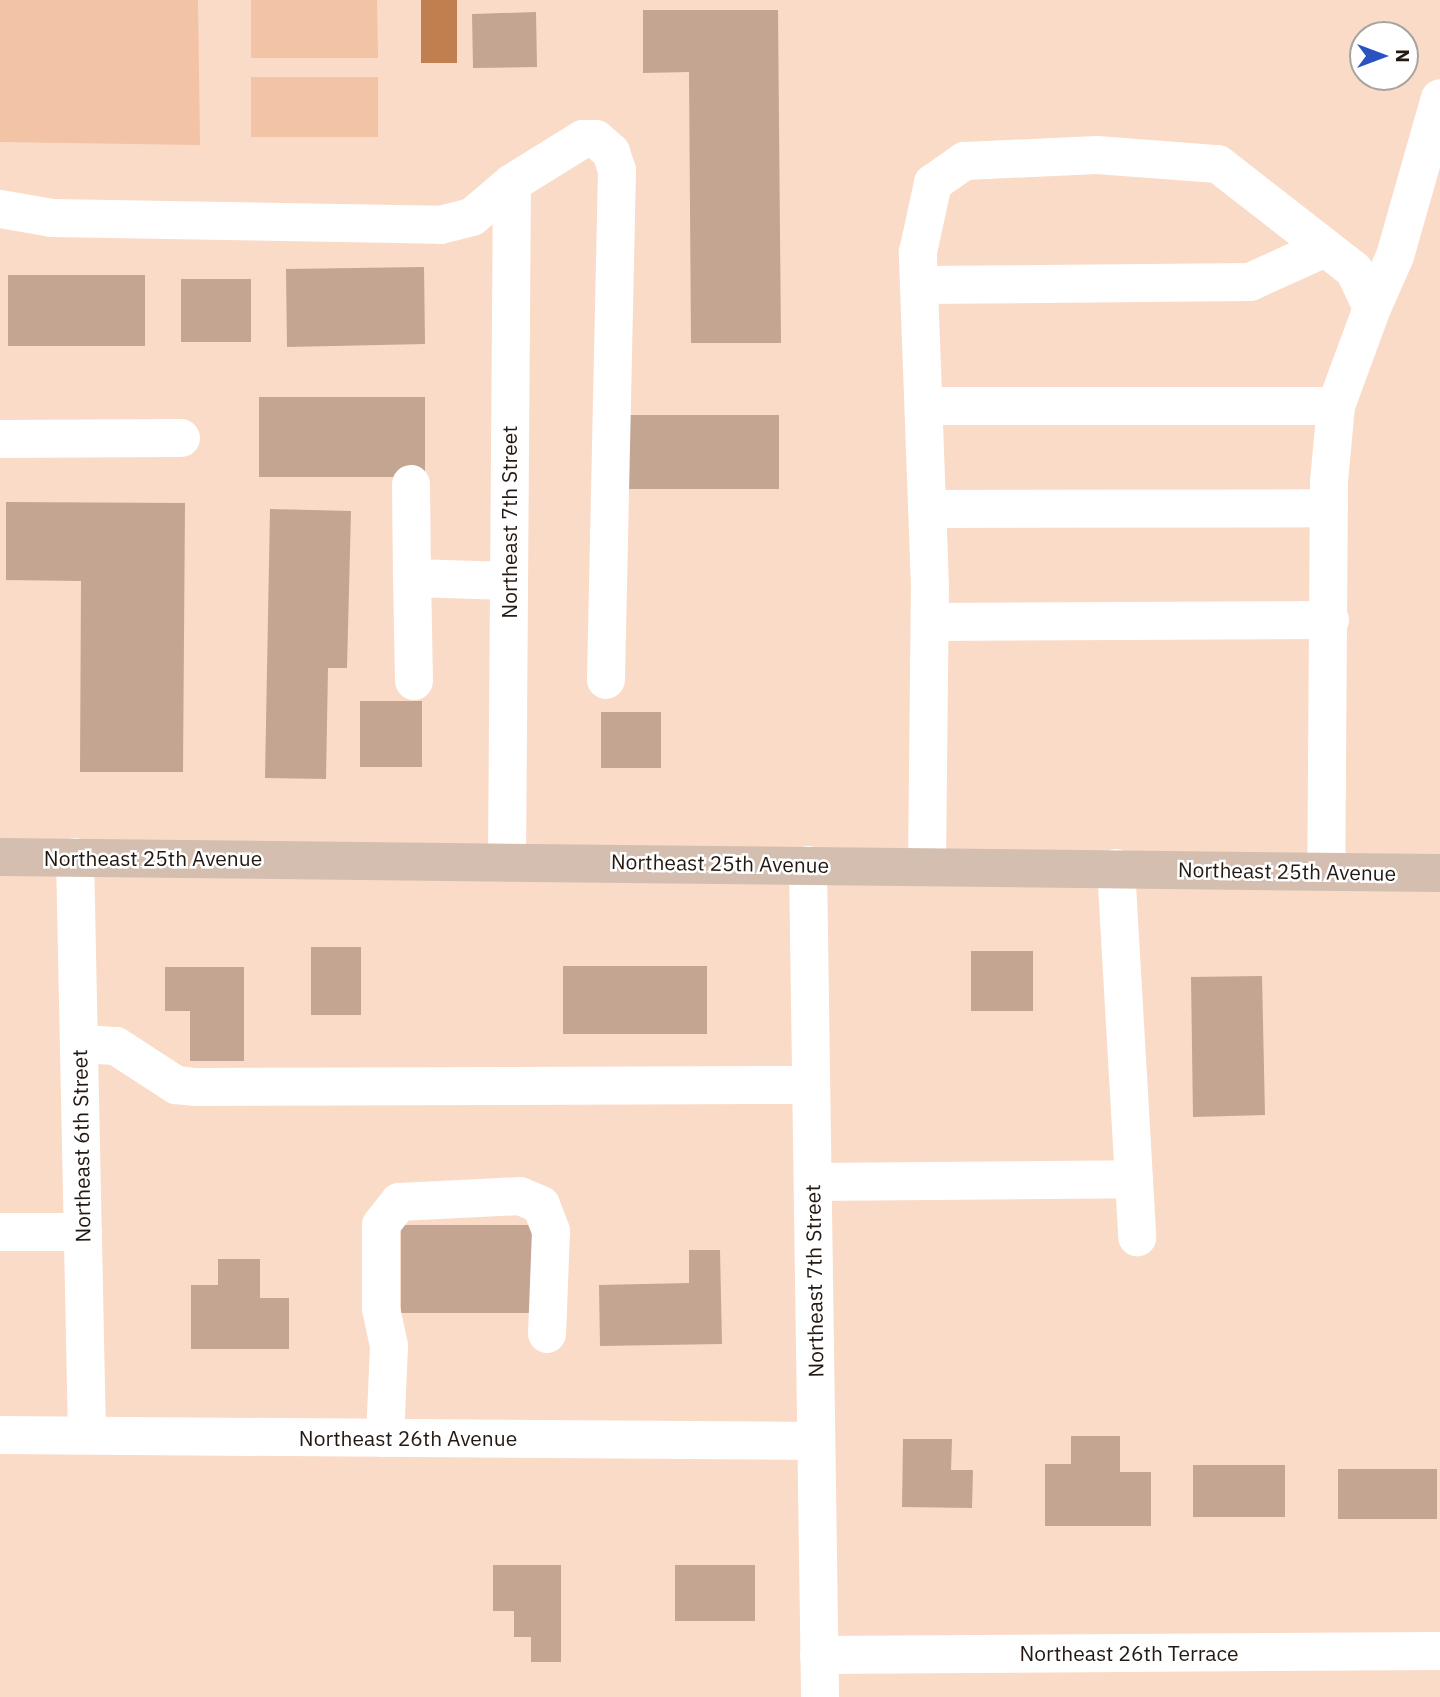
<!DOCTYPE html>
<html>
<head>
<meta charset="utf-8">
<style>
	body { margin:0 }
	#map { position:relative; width:1440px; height:1697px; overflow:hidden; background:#fadbc7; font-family:"IBM Plex Sans",sans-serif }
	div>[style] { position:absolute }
	.green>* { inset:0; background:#f2c3a5 }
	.water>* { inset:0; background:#c17e4e }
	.building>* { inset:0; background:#c3a592 }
	.minor>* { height:38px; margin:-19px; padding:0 19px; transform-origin:19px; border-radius:19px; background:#fff }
	.major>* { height:38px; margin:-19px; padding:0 19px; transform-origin:19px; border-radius:19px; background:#d4beb0 }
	span { translate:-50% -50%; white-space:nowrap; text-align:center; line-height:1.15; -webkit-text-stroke:5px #fff; paint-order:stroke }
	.street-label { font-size:21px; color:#241912 }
	.north { position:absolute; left:1349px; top:21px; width:70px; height:70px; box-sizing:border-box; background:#fff; border:2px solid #a7a3a0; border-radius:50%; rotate:90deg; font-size:19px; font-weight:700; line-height:28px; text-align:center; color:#241912 }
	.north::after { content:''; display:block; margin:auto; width:24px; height:32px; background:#2a53c2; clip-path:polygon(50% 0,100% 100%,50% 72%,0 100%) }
</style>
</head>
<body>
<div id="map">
	<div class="green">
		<i style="clip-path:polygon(0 0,198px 0,200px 145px,0 142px)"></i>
		<i style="clip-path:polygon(251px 0,377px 0,378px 58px,251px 58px)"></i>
		<i style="clip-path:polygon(251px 77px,378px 77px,378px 137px,251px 137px)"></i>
	</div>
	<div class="water">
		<i style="clip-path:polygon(421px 0,457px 0,457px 63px,421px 63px)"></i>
	</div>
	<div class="building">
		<i style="clip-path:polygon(643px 10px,778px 10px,781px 343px,691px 343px,689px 72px,643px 73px)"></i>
		<i style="clip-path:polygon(536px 12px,537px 67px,473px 68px,472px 14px)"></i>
		<i style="clip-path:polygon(424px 267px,425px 344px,287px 347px,286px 269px)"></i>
		<i style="clip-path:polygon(8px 275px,145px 275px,145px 346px,8px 346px)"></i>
		<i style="clip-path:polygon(181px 279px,251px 279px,251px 342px,181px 342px)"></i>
		<i style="clip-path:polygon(259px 397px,425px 397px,425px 477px,259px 477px)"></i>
		<i style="clip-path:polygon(620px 415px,779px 415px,779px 489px,620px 489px)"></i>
		<i style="clip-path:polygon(6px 502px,185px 503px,183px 772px,80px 772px,81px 581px,6px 580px)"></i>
		<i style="clip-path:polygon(270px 509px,351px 511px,347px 668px,328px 668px,326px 779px,265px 778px)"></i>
		<i style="clip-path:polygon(360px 701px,422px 701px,422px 767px,360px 767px)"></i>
		<i style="clip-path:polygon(601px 712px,661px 712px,661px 768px,601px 768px)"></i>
		<i style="clip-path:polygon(311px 947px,361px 947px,361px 1015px,311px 1015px)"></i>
		<i style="clip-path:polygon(971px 951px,1033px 951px,1033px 1011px,971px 1011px)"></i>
		<i style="clip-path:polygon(563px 966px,707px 966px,707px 1034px,563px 1034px)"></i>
		<i style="clip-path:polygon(165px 967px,244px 967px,244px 1061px,190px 1061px,190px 1011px,165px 1011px)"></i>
		<i style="clip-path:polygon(1262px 976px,1265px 1115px,1193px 1117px,1191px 977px)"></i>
		<i style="clip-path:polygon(401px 1225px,540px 1225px,540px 1313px,401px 1313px)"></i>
		<i style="clip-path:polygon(689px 1250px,720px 1250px,722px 1344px,600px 1346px,599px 1285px,689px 1283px)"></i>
		<i style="clip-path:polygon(218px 1259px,260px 1259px,260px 1298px,289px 1298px,289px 1349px,191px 1349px,191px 1285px,218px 1285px)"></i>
		<i style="clip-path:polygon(1071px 1436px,1120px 1436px,1120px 1472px,1151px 1472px,1151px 1526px,1045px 1526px,1045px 1464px,1071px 1464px)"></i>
		<i style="clip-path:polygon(903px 1439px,952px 1439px,951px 1470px,973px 1470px,972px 1508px,902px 1507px)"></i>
		<i style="clip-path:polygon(1193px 1465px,1285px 1465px,1285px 1517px,1193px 1517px)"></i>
		<i style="clip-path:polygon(1338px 1469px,1437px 1469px,1437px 1519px,1338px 1519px)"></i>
		<i style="clip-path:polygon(493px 1565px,561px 1565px,561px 1662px,531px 1662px,531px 1637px,514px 1637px,514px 1611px,493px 1611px)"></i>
		<i style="clip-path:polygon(675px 1565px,755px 1565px,755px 1621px,675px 1621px)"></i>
	</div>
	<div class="minor">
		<i style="left:0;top:209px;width:53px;rotate:9.8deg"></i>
		<i style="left:52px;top:218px;width:388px;rotate:1deg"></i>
		<i style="left:440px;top:225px;width:33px;rotate:-14deg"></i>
		<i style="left:472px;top:217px;width:52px;rotate:-40.4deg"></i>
		<i style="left:512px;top:183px;width:84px;rotate:-31.8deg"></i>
		<i style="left:583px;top:139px;width:13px"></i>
		<i style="left:596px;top:139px;width:20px;rotate:41deg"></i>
		<i style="left:611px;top:152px;width:19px;rotate:72deg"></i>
		<i style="left:617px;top:170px;width:510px;rotate:91.24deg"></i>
		<i style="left:919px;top:285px;width:331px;rotate:-0.5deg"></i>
		<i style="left:1250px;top:282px;width:82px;rotate:-24.4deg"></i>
		<i style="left:1372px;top:308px;width:57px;rotate:-66.1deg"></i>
		<i style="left:1395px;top:256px;width:164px;rotate:-74.1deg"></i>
		<i style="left:924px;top:406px;width:412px"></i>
		<i style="left:0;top:439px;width:181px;rotate:-0.3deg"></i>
		<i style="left:411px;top:484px;width:94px;rotate:89.4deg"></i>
		<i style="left:927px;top:509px;width:402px;rotate:-0.1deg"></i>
		<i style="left:930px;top:622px;width:400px;rotate:-0.3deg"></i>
		<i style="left:414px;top:681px;width:103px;rotate:-91.1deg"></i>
		<i style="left:412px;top:578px;width:97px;rotate:1.8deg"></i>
		<i style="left:75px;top:857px;width:578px;rotate:88.81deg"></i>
		<i style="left:507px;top:861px;width:678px;rotate:-89.58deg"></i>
		<i style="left:808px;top:865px;width:832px;rotate:89.17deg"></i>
		<i style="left:927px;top:866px;width:279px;rotate:-89.4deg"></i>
		<i style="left:930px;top:587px;width:335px;rotate:-92.1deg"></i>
		<i style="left:918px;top:252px;width:71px;rotate:-77.7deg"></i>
		<i style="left:933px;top:183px;width:39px;rotate:-35deg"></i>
		<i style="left:965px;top:161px;width:132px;rotate:-2.6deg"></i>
		<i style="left:1097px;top:155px;width:121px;rotate:4.3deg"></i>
		<i style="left:1218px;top:164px;width:172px;rotate:37.9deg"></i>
		<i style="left:1354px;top:270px;width:42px;rotate:64.7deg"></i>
		<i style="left:1372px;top:308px;width:104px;rotate:110.2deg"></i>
		<i style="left:1336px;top:406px;width:75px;rotate:95.3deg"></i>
		<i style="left:1329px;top:481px;width:390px;rotate:90.4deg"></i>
		<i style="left:1116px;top:868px;width:370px;rotate:86.7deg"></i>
		<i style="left:79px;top:1044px;width:37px;rotate:3deg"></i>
		<i style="left:116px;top:1046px;width:72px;rotate:33deg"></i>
		<i style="left:176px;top:1085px;width:20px;rotate:6deg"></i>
		<i style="left:196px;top:1087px;width:615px;rotate:-0.19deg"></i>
		<i style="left:813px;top:1182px;width:321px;rotate:-0.5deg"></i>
		<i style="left:0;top:1232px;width:83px"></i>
		<i style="left:0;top:1435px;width:816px;rotate:0.42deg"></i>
		<i style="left:385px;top:1438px;width:92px;rotate:-87.5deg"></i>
		<i style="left:389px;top:1346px;width:38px;rotate:-102deg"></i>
		<i style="left:381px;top:1309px;width:84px;rotate:-90deg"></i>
		<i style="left:381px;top:1225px;width:29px;rotate:-52deg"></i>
		<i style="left:399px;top:1202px;width:121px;rotate:-2.8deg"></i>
		<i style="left:520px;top:1196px;width:23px;rotate:23deg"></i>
		<i style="left:541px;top:1205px;width:28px;rotate:69deg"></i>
		<i style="left:551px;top:1231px;width:103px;rotate:92.2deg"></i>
		<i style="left:819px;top:1655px;width:621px;rotate:-0.37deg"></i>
	</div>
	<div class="major">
		<i style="left:0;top:857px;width:1440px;rotate:0.64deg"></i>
	</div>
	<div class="street-label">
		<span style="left:509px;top:522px;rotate:-90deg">Northeast 7th Street</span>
		<span style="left:153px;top:858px">Northeast 25th Avenue</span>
		<span style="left:720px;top:863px;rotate:1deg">Northeast 25th Avenue</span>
		<span style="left:1287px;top:871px;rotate:1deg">Northeast 25th Avenue</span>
		<span style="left:81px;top:1146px;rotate:-91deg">Northeast 6th Street</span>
		<span style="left:814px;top:1281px;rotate:-91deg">Northeast 7th Street</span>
		<span style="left:408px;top:1438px">Northeast 26th Avenue</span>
		<span style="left:1129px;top:1653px">Northeast 26th Terrace</span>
	</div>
	<div class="north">N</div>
</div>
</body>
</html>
